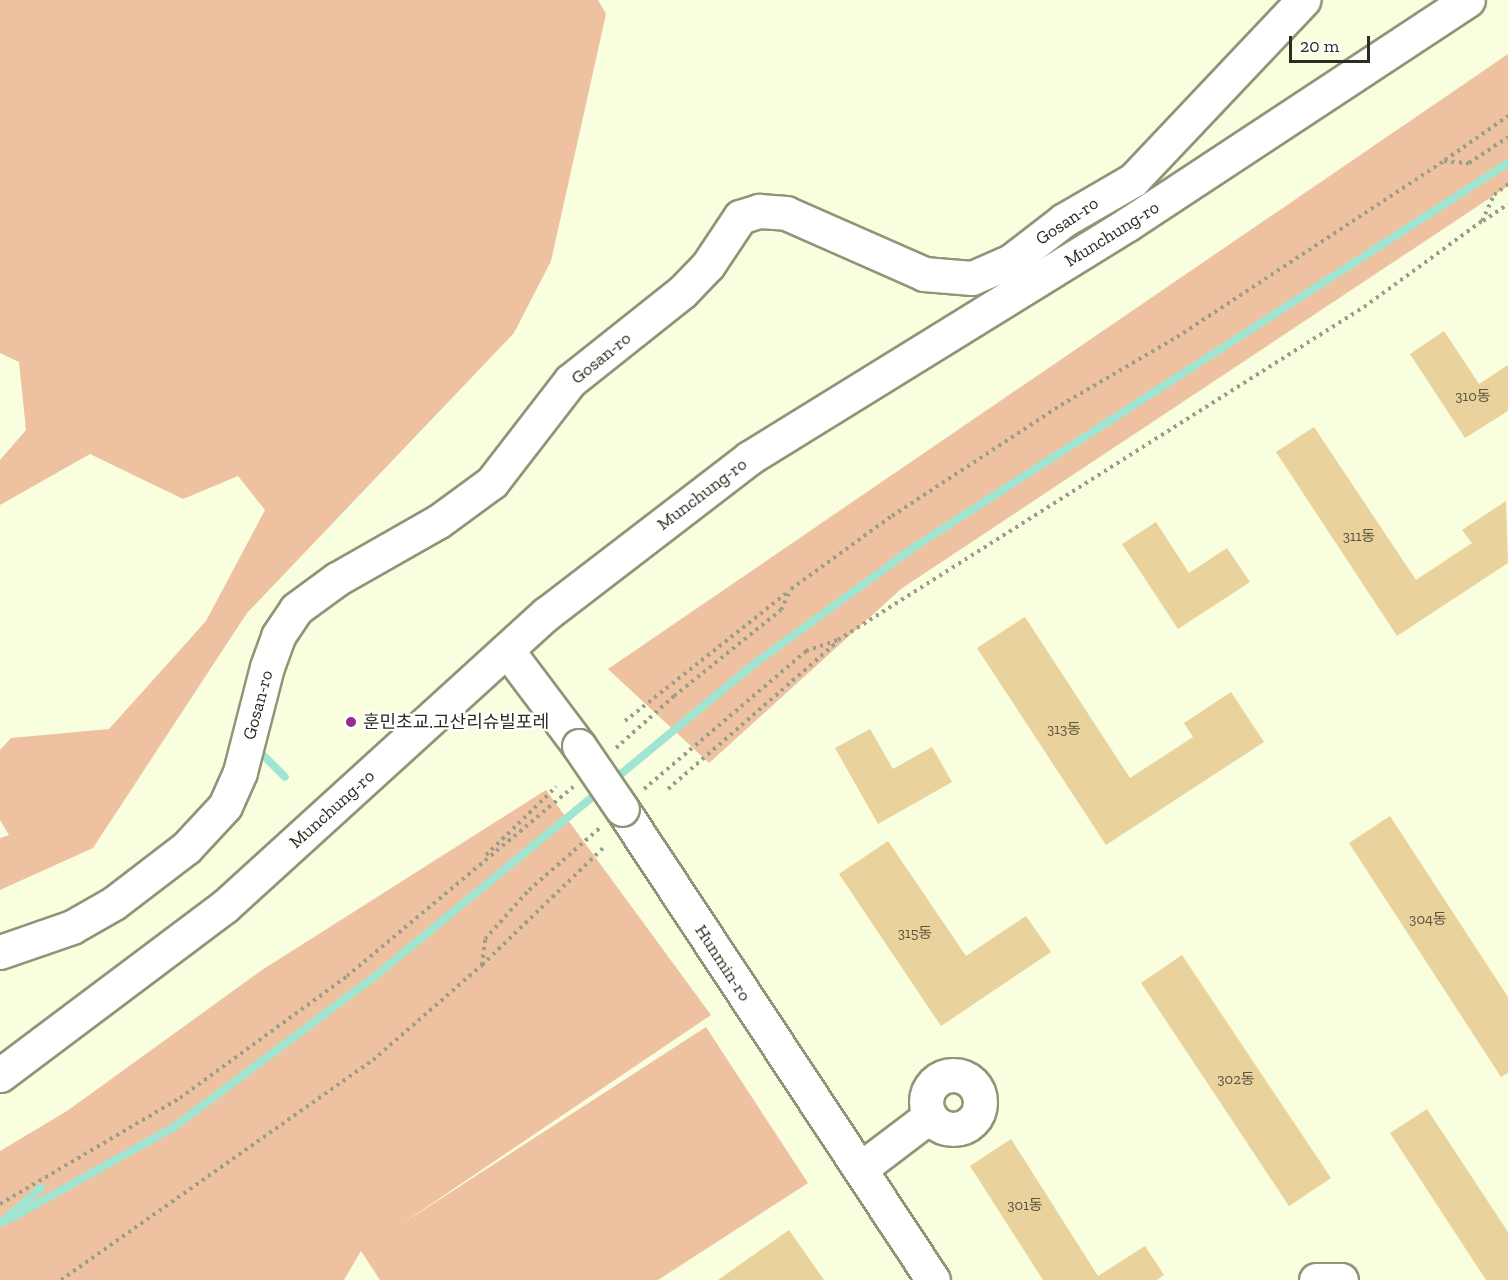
<!DOCTYPE html>
<html>
<head>
<meta charset="utf-8">
<style>
	body { margin:0 }
	#map { position:relative; width:1508px; height:1280px; overflow:hidden; background:#f8fede; font-family:"Zilla Slab","Noto Sans KR",serif }
	div>[style] { position:absolute }
	.green>* { inset:0; background:#eec2a1 }
	.stream>* { height:8px; margin:-4px; padding:0 4px; transform-origin:4px; border-radius:4px; background:#a0e5d1 }
	.building>* { inset:0; background:#e9d29c }
	.path>* { height:4px; margin-top:-2px; transform-origin:0; background:repeating-linear-gradient(90deg,#9a9e88 0 3px,transparent 0 7.5px) }
	.roads { filter:drop-shadow(2px 0 #8f9577) drop-shadow(-2px 0 #8f9577) drop-shadow(0 2px #8f9577) drop-shadow(0 -2px #8f9577) }
	.minor>* { height:33px; margin:-16.5px; padding:0 16.5px; transform-origin:16.5px; border-radius:16.5px; background:#fff }
	.minor>.ring { margin:-16.5px; padding:0; box-sizing:content-box; background:none; border:33px solid #fff; border-radius:50% }
	.bridges { filter:drop-shadow(2px 0 #8f9577) drop-shadow(-2px 0 #8f9577) drop-shadow(0 2px #8f9577) drop-shadow(0 -2px #8f9577) }
	.minor-bridge>* { height:33px; margin:-16.5px; padding:0 16.5px; transform-origin:16.5px; border-radius:16.5px; background:#fff }
	.dots>* { width:16px; height:16px; translate:-50% -50%; box-sizing:border-box; border:3px solid #fff; border-radius:50% }
	span { translate:-50% -50%; white-space:nowrap; text-align:center; line-height:1.15; -webkit-text-stroke:4.5px #fff; paint-order:stroke }
	.number-label { font-size:15px; color:#5a5640 }
	.number-label span { -webkit-text-stroke-width:0 }
	.street-label { font-size:18px; color:#2b2d21 }
	.poi-label { font-size:18px; color:#2b2d21 }
	.left { translate:0 -50%; text-align:left }
	.scale { position:absolute; left:1289px; top:36px; width:81px; height:27px; box-sizing:border-box; border:3px solid #2b2d21; border-top:0; padding-left:8px; font-size:18px; line-height:21px; white-space:nowrap; color:#2b2d21; -webkit-text-stroke:4px #fff; paint-order:stroke }
</style>
</head>
<body>
<div id="map">
	<div class="green">
		<i style="clip-path:polygon(0 0,598px 0,606px 14px,551px 261px,514px 333px,247px 613px,93px 848px,0 890px,0 838px,9px 835px,0 820px,0 750px,11px 738px,109px 729px,206px 621px,265px 510px,238px 476px,183px 499px,90px 454px,0 505px,0 460px,26px 430px,19px 362px,0 353px)"></i>
		<i style="clip-path:polygon(1508px 54px,1508px 186px,901px 589px,709px 763px,608px 669px)"></i>
		<i style="clip-path:polygon(546px 790px,711px 1015px,400px 1225px,706px 1027px,808px 1183px,658px 1280px,380px 1280px,361px 1251px,344px 1280px,0 1280px,0 1151px,67px 1111px,262px 970px)"></i>
	</div>
	<div class="stream">
		<i style="left:260px;top:752px;width:35px;rotate:45deg"></i>
		<i style="left:610px;top:783px;width:187px;rotate:-39.6deg"></i>
		<i style="left:754px;top:664px;width:197px;rotate:-36.1deg"></i>
		<i style="left:913px;top:548px;width:709px;rotate:-32.91deg"></i>
		<i style="left:6px;top:1221px;width:193px;rotate:-29.2deg"></i>
		<i style="left:174px;top:1127px;width:250px;rotate:-36.9deg"></i>
		<i style="left:374px;top:977px;width:293px;rotate:-39.5deg"></i>
		<i style="left:0;top:1223px;width:54px;rotate:-40.5deg"></i>
	</div>
	<div class="building">
		<i style="clip-path:polygon(1444px 331px,1479px 384px,1508px 365px,1508px 411px,1465px 438px,1410px 354px)"></i>
		<i style="clip-path:polygon(1314px 427px,1416px 580px,1472px 543px,1462px 530px,1506px 501px,1508px 563px,1397px 636px,1276px 452px)"></i>
		<i style="clip-path:polygon(1156px 522px,1189px 573px,1227px 548px,1250px 582px,1178px 629px,1122px 544px)"></i>
		<i style="clip-path:polygon(1025px 617px,1130px 778px,1193px 737px,1184px 723px,1231px 692px,1264px 742px,1106px 845px,977px 648px)"></i>
		<i style="clip-path:polygon(870px 729px,893px 769px,932px 747px,952px 782px,878px 824px,835px 748px)"></i>
		<i style="clip-path:polygon(1390px 816px,1508px 997px,1508px 1073px,1501px 1077px,1349px 843px)"></i>
		<i style="clip-path:polygon(888px 841px,966px 956px,1026px 916px,1051px 952px,941px 1026px,839px 874px)"></i>
		<i style="clip-path:polygon(1182px 955px,1331px 1178px,1289px 1206px,1141px 983px)"></i>
		<i style="clip-path:polygon(1427px 1109px,1508px 1232px,1508px 1280px,1486px 1280px,1390px 1133px)"></i>
		<i style="clip-path:polygon(1011px 1139px,1098px 1276px,1145px 1246px,1164px 1275px,1157px 1280px,1043px 1280px,970px 1166px)"></i>
		<i style="clip-path:polygon(789px 1230px,824px 1280px,718px 1280px)"></i>
	</div>
	<div class="path">
		<i style="left:1445px;top:160px;width:77px;rotate:-34.9deg"></i>
		<i style="left:1483px;top:221px;width:30px;rotate:-34deg"></i>
		<i style="left:625px;top:721px;width:209px;rotate:-38.4deg"></i>
		<i style="left:616px;top:748px;width:78px;rotate:-41.9deg"></i>
		<i style="left:674px;top:696px;width:137px;rotate:-38.8deg"></i>
		<i style="left:781px;top:610px;width:23px;rotate:-65deg"></i>
		<i style="left:791px;top:589px;width:125px;rotate:-35.9deg"></i>
		<i style="left:892px;top:516px;width:202px;rotate:-33.3deg"></i>
		<i style="left:1061px;top:405px;width:134px;rotate:-30.4deg"></i>
		<i style="left:1177px;top:337px;width:320px;rotate:-33.4deg"></i>
		<i style="left:1444px;top:161px;width:25px;rotate:5deg"></i>
		<i style="left:1469px;top:163px;width:47px;rotate:-33.7deg"></i>
		<i style="left:644px;top:789px;width:213px;rotate:-40.4deg"></i>
		<i style="left:806px;top:651px;width:34px;rotate:-19deg"></i>
		<i style="left:838px;top:640px;width:623px;rotate:-32.34deg"></i>
		<i style="left:1364px;top:307px;width:146px;rotate:-36.1deg"></i>
		<i style="left:1482px;top:221px;width:29px;rotate:-65deg"></i>
		<i style="left:1494px;top:195px;width:18px;rotate:-38deg"></i>
		<i style="left:668px;top:789px;width:224px;rotate:-41deg"></i>
		<i style="left:486px;top:855px;width:98px;rotate:-44.2deg"></i>
		<i style="left:482px;top:965px;width:170px;rotate:-44deg"></i>
		<i style="left:0;top:1204px;width:209px;rotate:-30.5deg"></i>
		<i style="left:180px;top:1098px;width:207px;rotate:-36.1deg"></i>
		<i style="left:347px;top:976px;width:295px;rotate:-39.9deg"></i>
		<i style="left:61px;top:1280px;width:382px;rotate:-35.2deg"></i>
		<i style="left:373px;top:1060px;width:145px;rotate:-41.1deg"></i>
		<i style="left:482px;top:965px;width:26px;rotate:-83deg"></i>
		<i style="left:485px;top:939px;width:66px;rotate:-48.1deg"></i>
		<i style="left:529px;top:890px;width:96px;rotate:-41.2deg"></i>
	</div>
	<div class="roads">
		<div class="minor">
			<i style="left:507px;top:650px;width:120px;rotate:53.1deg"></i>
			<i style="left:622px;top:809px;width:564px;rotate:56.56deg"></i>
			<i style="left:0;top:952px;width:76px;rotate:-19.1deg"></i>
			<i style="left:72px;top:927px;width:48px;rotate:-29.7deg"></i>
			<i style="left:114px;top:903px;width:91px;rotate:-37.4deg"></i>
			<i style="left:186px;top:848px;width:57px;rotate:-47.1deg"></i>
			<i style="left:225px;top:806px;width:37px;rotate:-66deg"></i>
			<i style="left:240px;top:772px;width:108px;rotate:-75.6deg"></i>
			<i style="left:267px;top:667px;width:33px;rotate:-70deg"></i>
			<i style="left:278px;top:636px;width:32px;rotate:-56deg"></i>
			<i style="left:296px;top:609px;width:51px;rotate:-36.2deg"></i>
			<i style="left:337px;top:579px;width:117px;rotate:-29.6deg"></i>
			<i style="left:439px;top:521px;width:66px;rotate:-36.3deg"></i>
			<i style="left:492px;top:482px;width:128px;rotate:-52.3deg"></i>
			<i style="left:570px;top:381px;width:143px;rotate:-38.5deg"></i>
			<i style="left:682px;top:292px;width:37px;rotate:-46deg"></i>
			<i style="left:708px;top:265px;width:58px;rotate:-56.3deg"></i>
			<i style="left:740px;top:217px;width:20px;rotate:-18deg"></i>
			<i style="left:759px;top:211px;width:27px;rotate:4deg"></i>
			<i style="left:786px;top:213px;width:151px;rotate:23.8deg"></i>
			<i style="left:924px;top:274px;width:48px;rotate:4.8deg"></i>
			<i style="left:972px;top:278px;width:43px;rotate:-23.6deg"></i>
			<i style="left:1011px;top:261px;width:67px;rotate:-37.7deg"></i>
			<i style="left:1064px;top:220px;width:80px;rotate:-30.1deg"></i>
			<i style="left:1133px;top:180px;width:248px;rotate:-46.6deg"></i>
			<i class="ring" style="left:926px;top:1075px;width:21px;height:21px"></i>
			<i style="left:0;top:1075px;width:281px;rotate:-36.9deg"></i>
			<i style="left:225px;top:906px;width:434px;rotate:-42.3deg"></i>
			<i style="left:546px;top:614px;width:256px;rotate:-37.5deg"></i>
			<i style="left:749px;top:458px;width:445px;rotate:-31.7deg"></i>
			<i style="left:1128px;top:224px;width:407px;rotate:-33.4deg"></i>
			<i style="left:860px;top:1169px;width:88px;rotate:-37.1deg"></i>
			<i style="left:1316px;top:1280px;width:25px"></i>
		</div>
	</div>
	<div class="bridges">
		<div class="minor-bridge">
			<i style="left:579px;top:746px;width:76px;rotate:55.7deg"></i>
		</div>
	</div>
	<div class="dots">
		<i style="left:351px;top:722px;background:#962b8d"></i>
	</div>
	<div class="number-label">
		<span style="left:1473px;top:397px">310동</span>
		<span style="left:1359px;top:537px">311동</span>
		<span style="left:1064px;top:730px">313동</span>
		<span style="left:1428px;top:920px">304동</span>
		<span style="left:915px;top:934px">315동</span>
		<span style="left:1236px;top:1080px">302동</span>
		<span style="left:1025px;top:1206px">301동</span>
	</div>
	<div class="street-label">
		<span style="left:1067px;top:221px;rotate:-34deg">Gosan-ro</span>
		<span style="left:1112px;top:234px;rotate:-32deg">Munchung-ro</span>
		<span style="left:601px;top:358px;rotate:-39deg">Gosan-ro</span>
		<span style="left:702px;top:494px;rotate:-37deg">Munchung-ro</span>
		<span style="left:258px;top:705px;rotate:-75deg">Gosan-ro</span>
		<span style="left:332px;top:809px;rotate:-42deg">Munchung-ro</span>
		<span style="left:723px;top:963px;rotate:57deg">Hunmin-ro</span>
	</div>
	<div class="poi-label">
		<span class="left" style="left:363px;top:722px">훈민초교.고산리슈빌포레</span>
	</div>
	<div class="scale">20 m</div>
</div>
</body>
</html>
